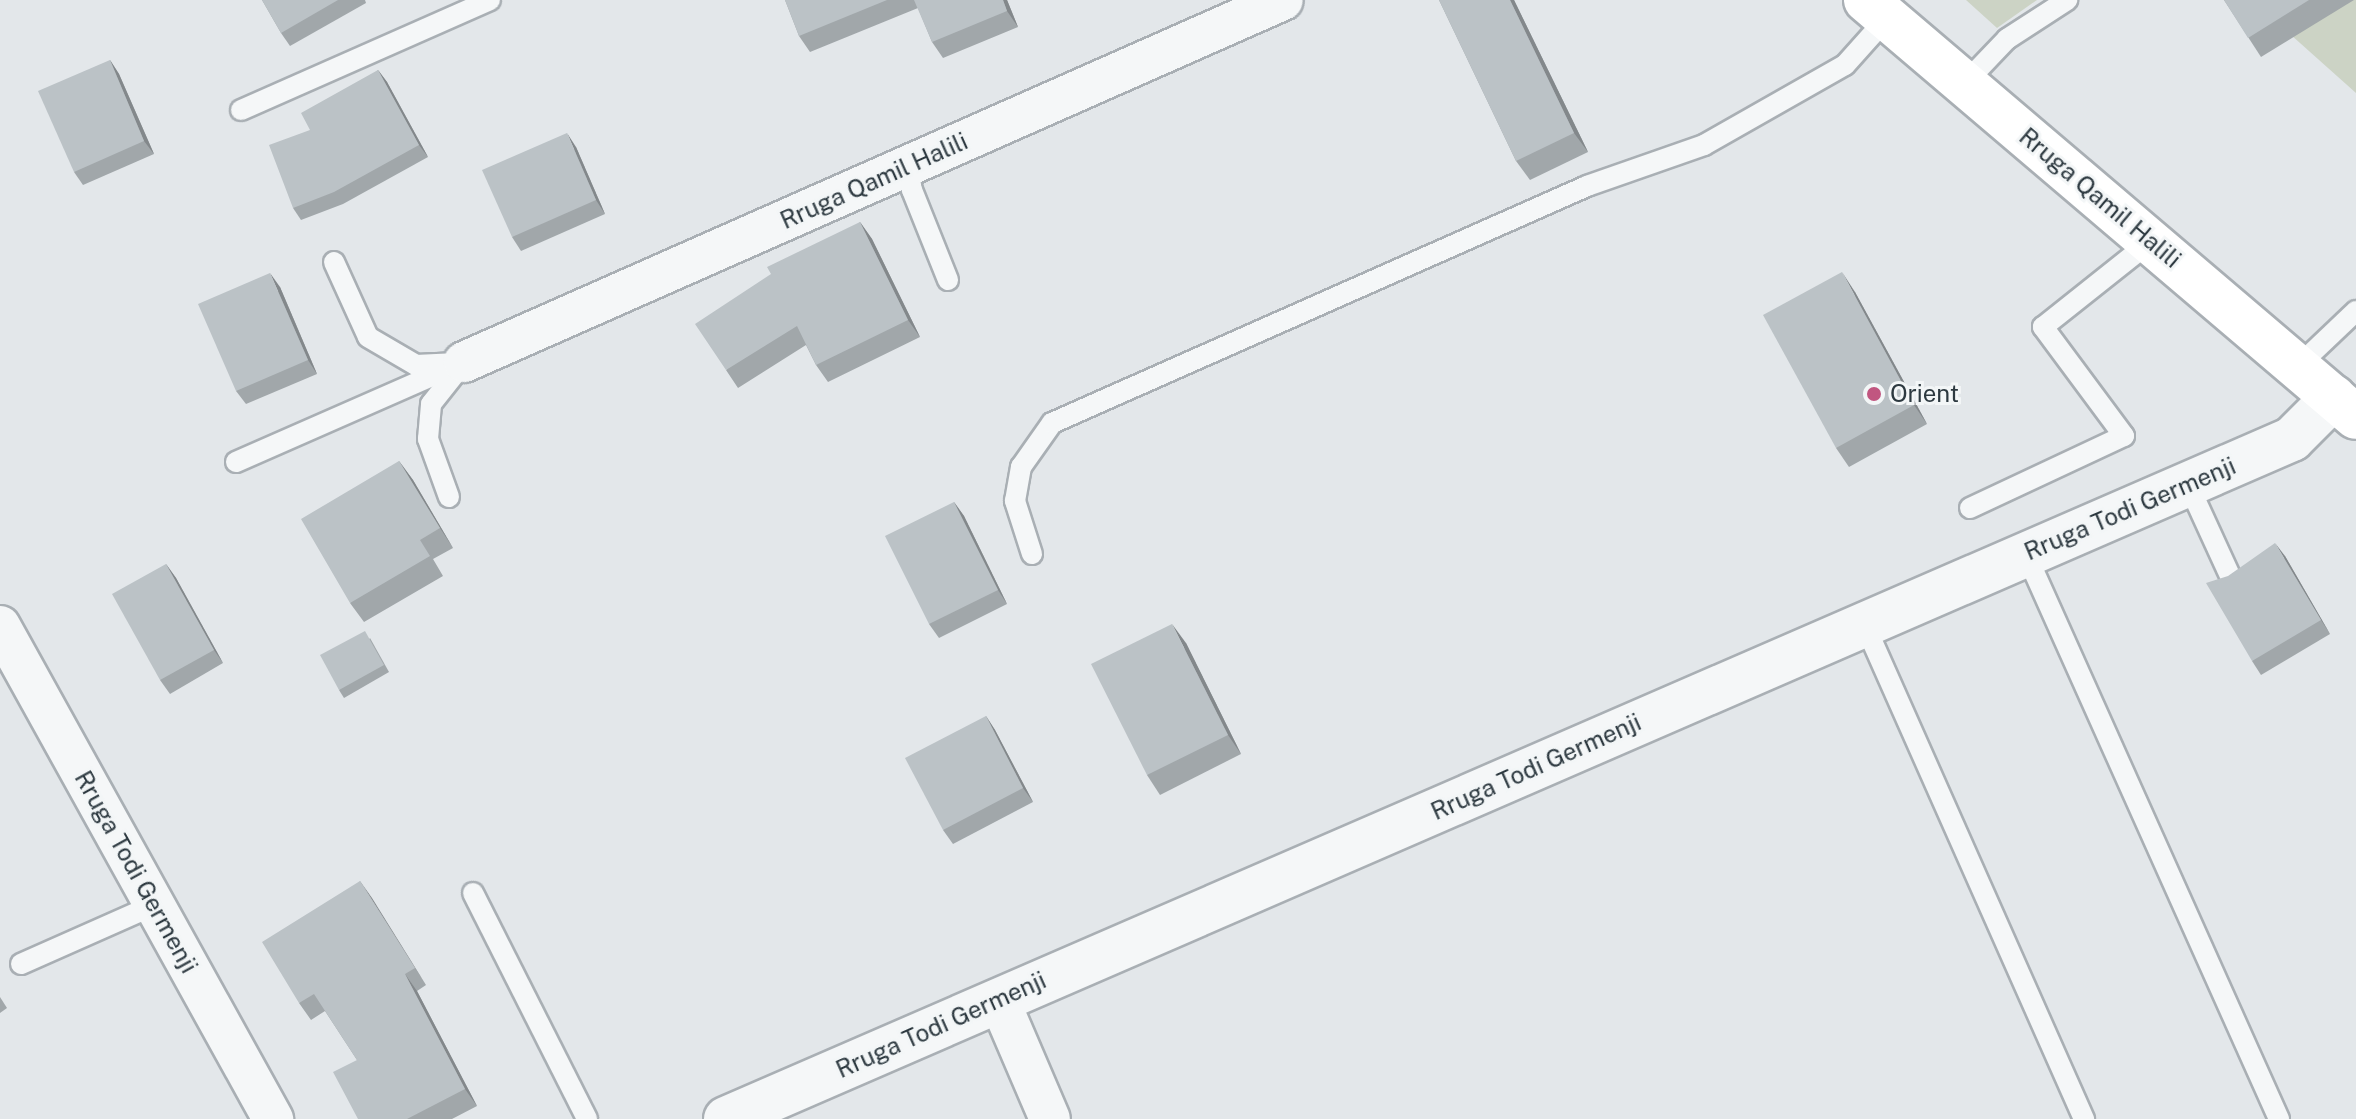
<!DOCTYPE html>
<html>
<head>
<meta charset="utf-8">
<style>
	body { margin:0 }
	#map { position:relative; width:2356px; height:1119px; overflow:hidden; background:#e3e7ea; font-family:"Public Sans",sans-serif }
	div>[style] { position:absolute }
	.green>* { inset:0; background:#ccd3c5 }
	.roads { filter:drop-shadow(2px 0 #a9afb4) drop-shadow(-2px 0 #a9afb4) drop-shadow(0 2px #a9afb4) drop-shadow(0 -2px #a9afb4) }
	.service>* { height:20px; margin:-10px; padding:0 10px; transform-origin:10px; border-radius:10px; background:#f5f7f8 }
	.minor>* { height:40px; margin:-20px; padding:0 20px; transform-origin:20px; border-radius:20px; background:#f5f7f8 }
	.tertiary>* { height:44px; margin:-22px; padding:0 22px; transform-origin:22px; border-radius:22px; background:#f5f7f8 }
	.primary>* { height:44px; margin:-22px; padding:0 22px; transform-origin:22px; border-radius:22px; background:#fff }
	.wall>* { inset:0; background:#a1a7aa }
	.shaded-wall>* { inset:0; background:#83888b }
	.building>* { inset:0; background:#bbc2c6 }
	.dots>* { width:22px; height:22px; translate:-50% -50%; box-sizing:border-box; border:4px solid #f3f6f7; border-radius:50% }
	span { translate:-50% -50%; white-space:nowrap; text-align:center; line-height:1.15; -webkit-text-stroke:6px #f3f6f7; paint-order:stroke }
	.street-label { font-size:24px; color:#2d3940 }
	.poi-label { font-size:24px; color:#2d3940 }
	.left { translate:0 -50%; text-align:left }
</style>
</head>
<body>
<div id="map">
	<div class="green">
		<i style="clip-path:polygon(1966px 0,2037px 0,1997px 28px)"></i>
		<i style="clip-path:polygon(2252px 0,2356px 0,2356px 93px)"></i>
	</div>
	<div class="roads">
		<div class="service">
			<i style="left:1965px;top:83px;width:61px;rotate:-46.3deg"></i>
			<i style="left:2007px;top:39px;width:72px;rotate:-33deg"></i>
			<i style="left:241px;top:110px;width:272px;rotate:-23.8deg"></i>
			<i style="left:908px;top:166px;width:24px;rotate:81deg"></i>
			<i style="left:912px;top:190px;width:97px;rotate:68.2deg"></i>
			<i style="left:334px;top:262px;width:82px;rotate:65.6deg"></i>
			<i style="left:368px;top:337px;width:56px;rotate:30.3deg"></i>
			<i style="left:416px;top:365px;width:36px;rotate:-3deg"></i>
			<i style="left:2298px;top:366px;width:80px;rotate:-43.5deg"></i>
			<i style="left:236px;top:462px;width:249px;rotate:-23.7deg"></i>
			<i style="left:2188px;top:484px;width:103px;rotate:65.4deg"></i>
			<i style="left:449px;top:497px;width:62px;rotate:-109.9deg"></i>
			<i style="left:428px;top:439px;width:35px;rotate:-85deg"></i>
			<i style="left:431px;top:404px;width:50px;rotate:-51.5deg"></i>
			<i style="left:1970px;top:508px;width:170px;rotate:-25.1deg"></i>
			<i style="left:2124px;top:436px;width:136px;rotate:-126.6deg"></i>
			<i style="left:2043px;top:327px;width:138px;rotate:-38.5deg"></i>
			<i style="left:1032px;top:554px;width:56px;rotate:-107.8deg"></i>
			<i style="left:1015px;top:501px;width:35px;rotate:-80deg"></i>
			<i style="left:1021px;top:467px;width:54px;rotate:-54.8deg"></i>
			<i style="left:1052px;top:423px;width:585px;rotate:-23.89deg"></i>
			<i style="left:1587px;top:186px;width:124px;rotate:-19.3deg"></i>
			<i style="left:1704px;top:145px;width:162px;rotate:-29.6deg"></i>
			<i style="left:1845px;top:65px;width:63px;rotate:-48.2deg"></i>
			<i style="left:2026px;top:554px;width:619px;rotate:65.88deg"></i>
			<i style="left:1864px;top:623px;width:543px;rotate:66.08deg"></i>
			<i style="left:473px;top:893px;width:253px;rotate:63.2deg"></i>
			<i style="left:21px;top:964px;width:145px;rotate:-23.9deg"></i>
		</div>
		<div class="minor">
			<i style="left:464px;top:362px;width:895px;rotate:-23.85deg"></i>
			<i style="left:0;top:626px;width:564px;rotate:61.02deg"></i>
			<i style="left:999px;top:1000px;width:129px;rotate:66.8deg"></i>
		</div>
		<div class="tertiary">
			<i style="left:726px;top:1119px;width:1707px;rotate:-23.47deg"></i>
			<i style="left:2292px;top:439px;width:59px;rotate:-45deg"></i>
		</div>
		<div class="primary">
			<i style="left:1866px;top:0;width:643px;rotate:40.4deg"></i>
		</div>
	</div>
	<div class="wall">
		<i style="clip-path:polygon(262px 0,365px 0,366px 3px,290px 46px,281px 33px)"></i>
		<i style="clip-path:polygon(785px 0,1007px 0,1018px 27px,943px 58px,932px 42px,918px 8px,810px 52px,799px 36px)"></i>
		<i style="clip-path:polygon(1439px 0,1514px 0,1588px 152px,1530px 180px,1516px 161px)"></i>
		<i style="clip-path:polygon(2224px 0,2354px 0,2261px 57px)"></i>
		<i style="clip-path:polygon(110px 60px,119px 74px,154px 154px,83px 185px,74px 172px)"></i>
		<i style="clip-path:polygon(378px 70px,387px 82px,428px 157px,343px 204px,301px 220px,293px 208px,310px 130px)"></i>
		<i style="clip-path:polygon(576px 147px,605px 214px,521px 251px,512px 237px)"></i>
		<i style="clip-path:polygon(860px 222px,872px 239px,920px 337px,828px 382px,816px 365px,806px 345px,738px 388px,726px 370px)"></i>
		<i style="clip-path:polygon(280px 287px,317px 374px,246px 404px,236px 391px)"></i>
		<i style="clip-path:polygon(1855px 292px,1927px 424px,1849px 467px,1836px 448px)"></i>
		<i style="clip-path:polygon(399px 461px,413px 480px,453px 548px,433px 559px,443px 576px,364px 622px,350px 603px)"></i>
		<i style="clip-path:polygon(954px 502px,964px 516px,1007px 604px,939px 638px,929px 624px)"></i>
		<i style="clip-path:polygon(2285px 556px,2330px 634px,2261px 675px,2252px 661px)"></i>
		<i style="clip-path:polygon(166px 564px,176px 578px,223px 663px,170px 694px,160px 680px)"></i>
		<i style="clip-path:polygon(370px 638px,389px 672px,344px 698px,339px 690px)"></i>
		<i style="clip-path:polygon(1186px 643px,1241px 754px,1160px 795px,1147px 775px)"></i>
		<i style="clip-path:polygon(986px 716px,995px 730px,1033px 802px,953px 844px,943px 830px)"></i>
		<i style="clip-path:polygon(360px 881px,426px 985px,417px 991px,477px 1106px,452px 1119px,358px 1119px,357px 1060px,325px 1011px,311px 1020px,299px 1003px)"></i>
		<i style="clip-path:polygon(0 997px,7px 1008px,0 1013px)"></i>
	</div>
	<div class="shaded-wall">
		<i style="clip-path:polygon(1003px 0,1007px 0,1018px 27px,1007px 11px)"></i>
		<i style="clip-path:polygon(1510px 0,1514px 0,1588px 152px,1574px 133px)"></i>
		<i style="clip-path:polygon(110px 60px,119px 74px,154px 154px,144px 141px)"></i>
		<i style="clip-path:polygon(378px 70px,387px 82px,428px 157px,419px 145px)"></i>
		<i style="clip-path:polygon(567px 133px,576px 147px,605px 214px,596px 200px)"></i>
		<i style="clip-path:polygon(860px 222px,872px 239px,920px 337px,908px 320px)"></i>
		<i style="clip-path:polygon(1842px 272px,1855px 292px,1927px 424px,1914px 405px)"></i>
		<i style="clip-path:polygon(270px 273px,280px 287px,317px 374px,308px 360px)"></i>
		<i style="clip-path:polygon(399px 461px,413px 480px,453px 548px,440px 528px)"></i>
		<i style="clip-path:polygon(954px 502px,964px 516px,1007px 604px,998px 590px)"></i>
		<i style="clip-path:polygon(2275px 543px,2285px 556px,2330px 634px,2321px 620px)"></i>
		<i style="clip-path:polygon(166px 564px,176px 578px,223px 663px,214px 650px)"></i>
		<i style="clip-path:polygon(1172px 624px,1186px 643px,1241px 754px,1228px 735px)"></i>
		<i style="clip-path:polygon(986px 716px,995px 730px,1033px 802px,1023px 788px)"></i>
		<i style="clip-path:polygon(360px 881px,372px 898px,426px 985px,415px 968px)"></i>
		<i style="clip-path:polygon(405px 974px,417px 991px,477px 1106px,465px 1089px)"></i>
	</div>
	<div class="building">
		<i style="clip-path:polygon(262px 0,338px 0,281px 33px)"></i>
		<i style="clip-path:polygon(785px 0,887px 0,799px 36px)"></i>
		<i style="clip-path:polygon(914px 0,1003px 0,1007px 11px,932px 42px)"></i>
		<i style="clip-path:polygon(1439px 0,1510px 0,1574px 133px,1516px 161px)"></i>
		<i style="clip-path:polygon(2224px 0,2309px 0,2248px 38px)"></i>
		<i style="clip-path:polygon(110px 60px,144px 141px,74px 172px,38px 91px)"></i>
		<i style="clip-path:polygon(378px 70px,419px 145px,334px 192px,293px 208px,269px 145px,310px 130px,301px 113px)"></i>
		<i style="clip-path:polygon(567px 133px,596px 200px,512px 237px,482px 170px)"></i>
		<i style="clip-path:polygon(860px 222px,908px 320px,816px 365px,797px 326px,726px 370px,695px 324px,771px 274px,767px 267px)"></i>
		<i style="clip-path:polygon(1842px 272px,1914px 405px,1836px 448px,1763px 315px)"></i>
		<i style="clip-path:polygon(270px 273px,308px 360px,236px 391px,198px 304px)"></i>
		<i style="clip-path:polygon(399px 461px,440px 528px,420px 540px,430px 556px,350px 603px,301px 519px)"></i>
		<i style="clip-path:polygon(954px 502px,998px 590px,929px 624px,885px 536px)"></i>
		<i style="clip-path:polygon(2275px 543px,2321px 620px,2252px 661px,2206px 583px,2228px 576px)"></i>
		<i style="clip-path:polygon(166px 564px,214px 650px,160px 680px,112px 594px)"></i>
		<i style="clip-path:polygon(1172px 624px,1228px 735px,1147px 775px,1091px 664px)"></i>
		<i style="clip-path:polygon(365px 631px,384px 665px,339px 690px,320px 655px)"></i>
		<i style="clip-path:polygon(986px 716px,1023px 788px,943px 830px,905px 758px)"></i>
		<i style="clip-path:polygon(360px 881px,415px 968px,405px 974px,465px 1089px,407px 1119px,358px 1119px,333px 1072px,357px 1060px,314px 994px,299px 1003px,262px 942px)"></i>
	</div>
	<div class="dots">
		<i style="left:1874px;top:394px;background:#c15680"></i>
	</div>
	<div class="street-label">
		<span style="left:874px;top:181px;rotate:-24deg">Rruga Qamil Halili</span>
		<span style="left:2100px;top:198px;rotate:40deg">Rruga Qamil Halili</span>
		<span style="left:2130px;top:509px;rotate:-23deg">Rruga Todi Germenji</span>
		<span style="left:1536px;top:767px;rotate:-24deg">Rruga Todi Germenji</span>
		<span style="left:136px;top:872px;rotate:61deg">Rruga Todi Germenji</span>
		<span style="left:941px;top:1025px;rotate:-24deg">Rruga Todi Germenji</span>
	</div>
	<div class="poi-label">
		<span class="left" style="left:1890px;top:394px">Orient</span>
	</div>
</div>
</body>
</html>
